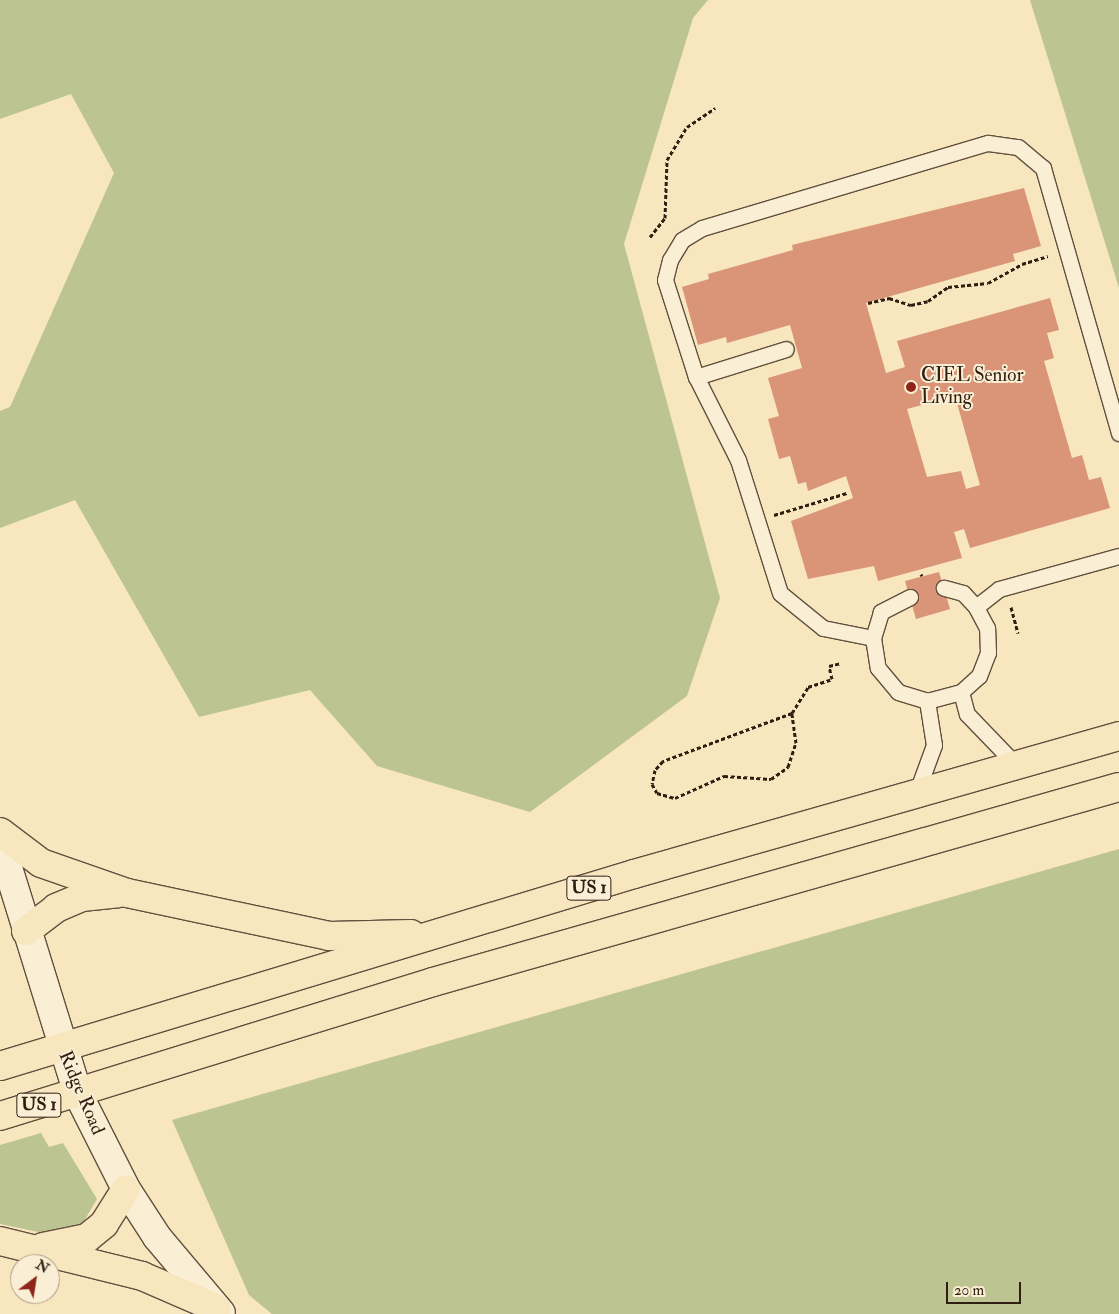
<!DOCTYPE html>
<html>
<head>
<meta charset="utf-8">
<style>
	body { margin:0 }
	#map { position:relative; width:1119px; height:1314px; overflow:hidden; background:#f7e6be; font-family:"IM FELL Double Pica",serif }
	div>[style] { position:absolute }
	.green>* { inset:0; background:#bcc592 }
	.building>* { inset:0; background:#da9478 }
	.path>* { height:3px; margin-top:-1.5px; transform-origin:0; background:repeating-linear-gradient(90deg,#311e13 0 4px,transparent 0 6.5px) }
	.roads { filter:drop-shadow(1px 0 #62503e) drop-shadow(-1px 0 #62503e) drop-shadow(0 1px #62503e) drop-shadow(0 -1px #62503e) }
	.lane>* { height:15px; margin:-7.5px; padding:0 7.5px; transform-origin:7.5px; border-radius:7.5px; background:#faefd5 }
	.secondary>* { height:28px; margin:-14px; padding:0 14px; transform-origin:14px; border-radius:14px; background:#faefd5 }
	.highway>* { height:28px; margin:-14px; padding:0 14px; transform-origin:14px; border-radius:14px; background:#f7e6be }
	.dots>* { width:14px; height:14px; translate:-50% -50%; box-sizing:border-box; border:2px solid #faefd5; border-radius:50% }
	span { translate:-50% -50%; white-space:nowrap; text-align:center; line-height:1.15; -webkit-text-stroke:4px #faefd5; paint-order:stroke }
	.shield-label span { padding:1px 4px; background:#faefd5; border:1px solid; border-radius:4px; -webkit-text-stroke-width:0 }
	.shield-label { font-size:18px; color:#311e13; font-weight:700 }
	.poi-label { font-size:19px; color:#311e13 }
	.left { translate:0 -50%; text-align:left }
	.street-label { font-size:19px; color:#311e13 }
	.north { position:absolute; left:10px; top:1254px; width:50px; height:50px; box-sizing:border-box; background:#faefd5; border:1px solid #aa9b87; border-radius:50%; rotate:31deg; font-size:14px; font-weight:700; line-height:20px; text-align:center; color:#311e13 }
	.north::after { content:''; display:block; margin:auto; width:18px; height:22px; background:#8f2418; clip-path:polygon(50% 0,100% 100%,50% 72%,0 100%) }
	.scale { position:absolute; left:946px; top:1282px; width:75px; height:22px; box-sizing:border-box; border:2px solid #311e13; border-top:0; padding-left:6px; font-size:15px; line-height:18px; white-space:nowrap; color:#311e13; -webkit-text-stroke:4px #faefd5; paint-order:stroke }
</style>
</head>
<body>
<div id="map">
	<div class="green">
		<i style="clip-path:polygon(0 0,708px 0,693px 18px,624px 244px,720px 598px,687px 696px,530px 812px,377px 766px,310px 690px,199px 717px,75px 500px,0 528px,0 411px,10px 407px,114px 173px,71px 94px,0 119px)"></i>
		<i style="clip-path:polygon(1030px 0,1119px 0,1119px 288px)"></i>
		<i style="clip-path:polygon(1119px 849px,1119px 1314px,272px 1314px,249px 1295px,172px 1120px)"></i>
		<i style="clip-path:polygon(41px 1133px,49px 1147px,63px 1143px,97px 1199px,83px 1223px,43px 1233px,0 1224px,0 1145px)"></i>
	</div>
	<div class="building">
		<i style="clip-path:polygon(evenodd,1024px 188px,1041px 246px,1013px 254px,1015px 261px,866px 303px,886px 373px,905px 367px,897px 341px,1050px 298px,1059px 330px,1047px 333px,1054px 358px,1044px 361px,1072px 458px,1082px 455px,1089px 480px,1101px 477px,1110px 508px,970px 548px,964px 529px,954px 532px,962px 558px,878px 581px,874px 566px,808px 579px,791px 521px,853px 498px,846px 476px,808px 491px,806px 482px,798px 484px,790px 456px,779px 459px,768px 419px,779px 416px,768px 378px,802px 368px,790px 325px,727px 343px,726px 337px,698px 345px,682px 287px,709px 279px,708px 274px,793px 250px,792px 245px,1024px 188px,955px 396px,980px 485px,966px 489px,961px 471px,927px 477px,907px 409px,955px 396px)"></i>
		<i style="clip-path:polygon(939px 572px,950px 609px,916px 619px,905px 581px)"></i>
	</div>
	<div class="path">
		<i style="left:650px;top:237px;width:24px;rotate:-52deg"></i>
		<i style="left:665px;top:218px;width:58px;rotate:-88deg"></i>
		<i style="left:667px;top:160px;width:39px;rotate:-59deg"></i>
		<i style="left:687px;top:127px;width:34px;rotate:-34deg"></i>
		<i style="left:868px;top:303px;width:22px;rotate:-13deg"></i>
		<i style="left:889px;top:298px;width:23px;rotate:18deg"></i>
		<i style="left:911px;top:305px;width:17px;rotate:-13deg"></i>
		<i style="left:928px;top:301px;width:24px;rotate:-35deg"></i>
		<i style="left:948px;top:287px;width:40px;rotate:-5.7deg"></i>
		<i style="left:988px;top:283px;width:39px;rotate:-29deg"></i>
		<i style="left:1022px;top:264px;width:27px;rotate:-17deg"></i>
		<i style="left:774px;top:515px;width:76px;rotate:-16.8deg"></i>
		<i style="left:921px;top:574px;width:2px;rotate:63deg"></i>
		<i style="left:1011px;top:607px;width:27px;rotate:75deg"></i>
		<i style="left:792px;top:713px;width:138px;rotate:159.6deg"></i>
		<i style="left:663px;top:761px;width:12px;rotate:132deg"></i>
		<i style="left:655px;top:770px;width:14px;rotate:102deg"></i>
		<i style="left:652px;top:784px;width:10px;rotate:61deg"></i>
		<i style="left:657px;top:793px;width:19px;rotate:16deg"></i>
		<i style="left:675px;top:798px;width:54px;rotate:-24.2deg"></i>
		<i style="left:724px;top:776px;width:47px;rotate:3.7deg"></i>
		<i style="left:771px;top:779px;width:21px;rotate:-35deg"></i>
		<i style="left:788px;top:767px;width:25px;rotate:-72deg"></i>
		<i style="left:796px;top:743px;width:30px;rotate:-98deg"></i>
		<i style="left:792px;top:713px;width:31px;rotate:-58deg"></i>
		<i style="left:808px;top:687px;width:25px;rotate:-18deg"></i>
		<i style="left:832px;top:679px;width:13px;rotate:-103deg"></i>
		<i style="left:829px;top:666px;width:12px;rotate:-14deg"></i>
	</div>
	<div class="roads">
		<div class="lane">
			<i style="left:696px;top:377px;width:94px;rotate:-17.3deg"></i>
			<i style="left:910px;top:597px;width:33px;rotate:153deg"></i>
			<i style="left:881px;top:612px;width:27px;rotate:107deg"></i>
			<i style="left:873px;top:638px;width:30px;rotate:81deg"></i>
			<i style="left:878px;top:668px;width:31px;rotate:50deg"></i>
			<i style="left:898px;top:692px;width:30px;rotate:17deg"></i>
			<i style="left:927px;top:701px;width:35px;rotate:-15deg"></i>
			<i style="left:961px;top:692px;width:24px;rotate:-42deg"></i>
			<i style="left:979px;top:676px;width:25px;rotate:-69deg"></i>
			<i style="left:988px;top:653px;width:25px;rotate:-92deg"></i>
			<i style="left:987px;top:628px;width:24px;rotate:-118deg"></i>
			<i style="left:976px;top:607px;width:19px;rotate:-133deg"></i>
			<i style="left:963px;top:593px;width:20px;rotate:-165deg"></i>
			<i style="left:976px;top:607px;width:29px;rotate:-38deg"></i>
			<i style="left:999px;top:589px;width:124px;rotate:-15.4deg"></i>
			<i style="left:873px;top:638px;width:51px;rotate:-168.7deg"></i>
			<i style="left:823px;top:628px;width:55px;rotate:-140.9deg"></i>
			<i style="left:780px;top:593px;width:139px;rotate:-107.5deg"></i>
			<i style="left:738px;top:460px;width:93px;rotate:-116.8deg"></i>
			<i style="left:696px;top:377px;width:102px;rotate:-107.7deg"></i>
			<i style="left:665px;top:280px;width:21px;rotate:-76deg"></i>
			<i style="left:670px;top:260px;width:23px;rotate:-59deg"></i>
			<i style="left:682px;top:240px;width:23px;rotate:-31deg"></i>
			<i style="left:702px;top:228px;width:298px;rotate:-16.6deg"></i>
			<i style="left:988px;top:143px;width:30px;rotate:8deg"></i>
			<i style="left:1018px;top:147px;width:33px;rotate:40deg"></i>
			<i style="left:1043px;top:168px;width:276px;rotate:74deg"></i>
			<i style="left:961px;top:692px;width:23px;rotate:75deg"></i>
			<i style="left:967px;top:714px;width:71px;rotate:46.1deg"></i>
			<i style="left:916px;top:794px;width:52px;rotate:-69.8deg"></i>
			<i style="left:934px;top:745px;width:45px;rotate:-99deg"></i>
		</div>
		<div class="secondary">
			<i style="left:0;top:842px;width:264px;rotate:72.8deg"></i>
			<i style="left:78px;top:1094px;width:106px;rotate:63.2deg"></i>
			<i style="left:126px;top:1189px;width:57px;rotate:57.1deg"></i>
			<i style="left:157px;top:1237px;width:99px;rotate:49.9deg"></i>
		</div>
		<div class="highway">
			<i style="left:0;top:832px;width:51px;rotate:37.1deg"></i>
			<i style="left:41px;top:863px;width:91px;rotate:19.2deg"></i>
			<i style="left:127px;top:893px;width:207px;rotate:12deg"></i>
			<i style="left:329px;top:936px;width:82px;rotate:-1.4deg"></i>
			<i style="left:26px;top:931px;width:38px;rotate:-37deg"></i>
			<i style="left:56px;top:908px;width:28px;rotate:-23deg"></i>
			<i style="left:82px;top:897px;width:36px;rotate:-6deg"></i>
			<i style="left:0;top:1066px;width:662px;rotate:-16.85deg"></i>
			<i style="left:634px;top:874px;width:504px;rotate:-15.88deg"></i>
			<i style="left:0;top:1116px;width:453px;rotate:-17.2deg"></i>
			<i style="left:433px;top:982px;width:713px;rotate:-15.87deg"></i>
			<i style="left:0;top:1241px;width:146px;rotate:13.8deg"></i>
			<i style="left:142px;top:1276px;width:81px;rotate:23.4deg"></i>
			<i style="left:43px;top:1247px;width:45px;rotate:-11.6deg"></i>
			<i style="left:87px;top:1238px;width:22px;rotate:-39deg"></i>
			<i style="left:104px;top:1224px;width:41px;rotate:-57.8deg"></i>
		</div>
	</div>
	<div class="dots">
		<i style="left:911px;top:387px;background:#8f2418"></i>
	</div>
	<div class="shield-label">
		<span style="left:589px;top:888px">US 1</span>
		<span style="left:39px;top:1105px">US 1</span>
	</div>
	<div class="poi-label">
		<span class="left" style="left:921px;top:387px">CIEL Senior<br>Living</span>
	</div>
	<div class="street-label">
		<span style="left:81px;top:1093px;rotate:67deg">Ridge Road</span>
	</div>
	<div class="north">N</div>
	<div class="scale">20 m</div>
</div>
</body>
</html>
